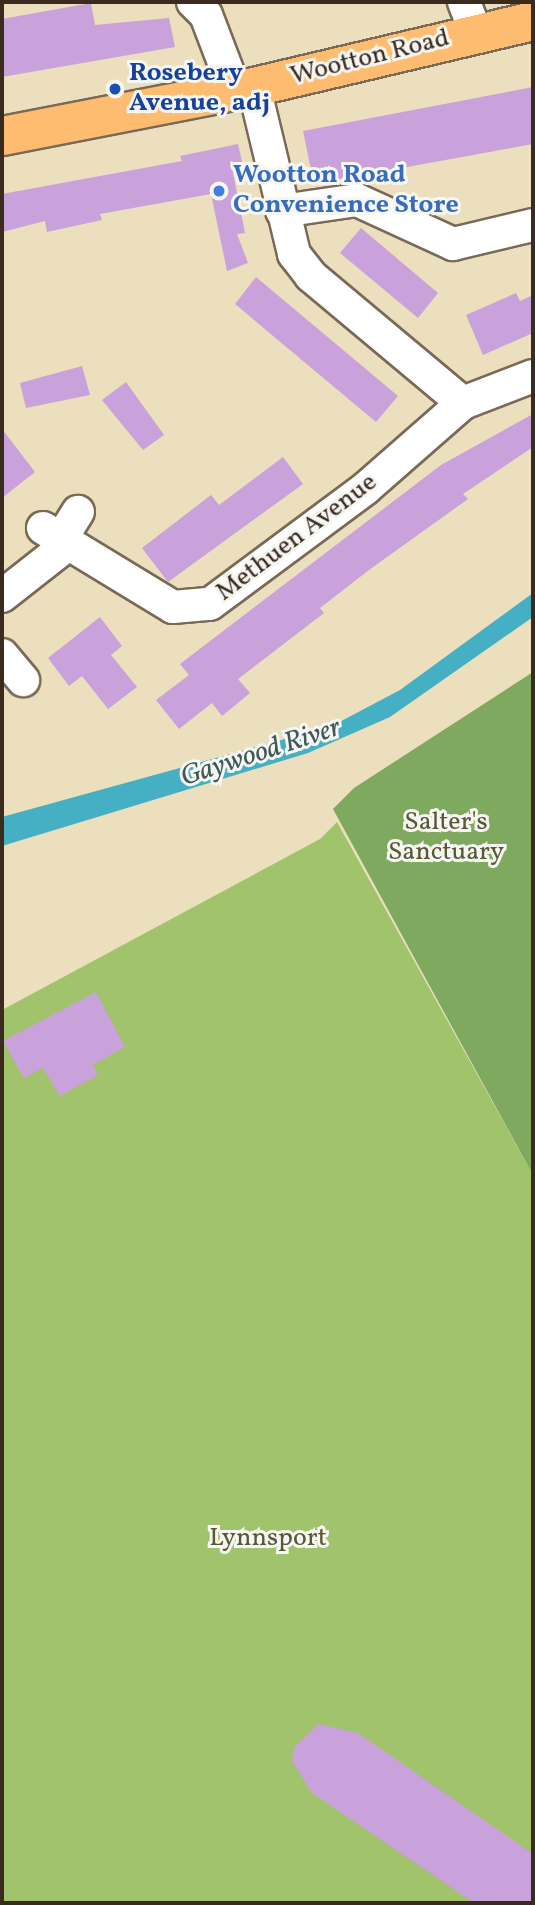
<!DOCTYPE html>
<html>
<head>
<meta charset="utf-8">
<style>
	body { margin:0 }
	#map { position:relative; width:535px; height:1905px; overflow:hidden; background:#ecdfbd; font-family:Vollkorn,serif }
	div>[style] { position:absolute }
	.green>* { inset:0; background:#a0c36c }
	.forest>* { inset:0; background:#80a960 }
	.water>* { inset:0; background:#45afc4 }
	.building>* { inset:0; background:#c9a1db }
	.roads { filter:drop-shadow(2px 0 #796956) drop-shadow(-2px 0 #796956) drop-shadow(0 2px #796956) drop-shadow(0 -2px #796956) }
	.minor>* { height:32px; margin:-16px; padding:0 16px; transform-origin:16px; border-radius:16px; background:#fff }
	.major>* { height:38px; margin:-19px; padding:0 19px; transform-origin:19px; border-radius:19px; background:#febc70 }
	.dots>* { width:19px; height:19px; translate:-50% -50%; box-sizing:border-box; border:4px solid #f6f6f2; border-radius:50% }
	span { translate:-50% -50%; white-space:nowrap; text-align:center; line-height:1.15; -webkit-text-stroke:6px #f6f6f2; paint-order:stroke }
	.street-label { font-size:26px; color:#3b2a1e }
	.transit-label { font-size:26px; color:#164399; font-weight:700 }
	.left { translate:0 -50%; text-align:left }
	.shop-label { font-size:26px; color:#366cbe; font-weight:700 }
	.park-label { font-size:26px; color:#595835 }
	.water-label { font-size:28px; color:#3e5958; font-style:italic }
	.frame { position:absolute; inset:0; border:4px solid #3b2a1e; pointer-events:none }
</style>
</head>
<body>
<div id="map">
	<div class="green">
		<i style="clip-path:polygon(337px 822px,533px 1175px,533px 1903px,2px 1903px,2px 1010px,320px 839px)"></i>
	</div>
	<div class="forest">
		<i style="clip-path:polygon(533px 672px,533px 1175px,333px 809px,354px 788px)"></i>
	</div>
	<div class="water">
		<i style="clip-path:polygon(533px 593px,533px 617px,390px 717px,308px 753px,2px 846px,2px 817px,332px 726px,400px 690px)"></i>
	</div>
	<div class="building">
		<i style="clip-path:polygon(91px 3px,95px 25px,169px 18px,175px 47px,2px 77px,2px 19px)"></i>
		<i style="clip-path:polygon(533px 87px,533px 144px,314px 184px,303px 131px)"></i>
		<i style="clip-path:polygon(238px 144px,243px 166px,232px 168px,245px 233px,237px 234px,248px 263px,227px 271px,211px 194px,100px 214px,102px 220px,47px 232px,45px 221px,2px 232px,2px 194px,182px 161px,180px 156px)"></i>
		<i style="clip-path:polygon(361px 228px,438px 293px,418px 318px,340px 253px)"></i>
		<i style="clip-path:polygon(256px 277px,398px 396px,376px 422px,235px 304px)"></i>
		<i style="clip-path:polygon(516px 293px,520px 301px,533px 295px,533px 333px,483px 355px,466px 315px)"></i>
		<i style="clip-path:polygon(82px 366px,90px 395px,26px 408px,20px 383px)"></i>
		<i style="clip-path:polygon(126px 382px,164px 435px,143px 450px,102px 400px)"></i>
		<i style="clip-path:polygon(533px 414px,533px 447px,463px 494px,468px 499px,369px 570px,320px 608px,324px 613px,238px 679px,250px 693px,222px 716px,212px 703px,179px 729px,156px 700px,189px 675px,180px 664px,441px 465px)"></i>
		<i style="clip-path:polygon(2px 429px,35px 472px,2px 498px)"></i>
		<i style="clip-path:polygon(283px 457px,303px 484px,168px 582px,142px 548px,211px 495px,219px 505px)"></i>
		<i style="clip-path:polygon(100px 617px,122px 646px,111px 655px,137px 687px,108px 709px,82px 676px,69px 686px,48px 658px)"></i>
		<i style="clip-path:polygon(96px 992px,125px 1047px,93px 1065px,98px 1075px,60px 1096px,43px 1068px,24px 1078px,3px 1041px)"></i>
		<i style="clip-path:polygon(319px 1724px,358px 1733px,533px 1854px,533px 1903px,474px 1903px,312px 1793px,292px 1761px,294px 1747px)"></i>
	</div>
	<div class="roads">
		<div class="minor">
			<i style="left:193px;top:2px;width:18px;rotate:45deg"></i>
			<i style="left:206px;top:15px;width:81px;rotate:69.1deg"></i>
			<i style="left:464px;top:2px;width:33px;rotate:69deg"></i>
			<i style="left:254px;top:87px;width:172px;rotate:76.5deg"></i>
			<i style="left:294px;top:254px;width:28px;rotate:52deg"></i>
			<i style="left:311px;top:276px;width:198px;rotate:39.9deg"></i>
			<i style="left:282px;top:211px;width:76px;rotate:-8.3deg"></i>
			<i style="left:357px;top:200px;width:106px;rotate:24.6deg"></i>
			<i style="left:453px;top:244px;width:82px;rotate:-13.4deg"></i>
			<i style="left:43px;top:528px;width:152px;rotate:31.3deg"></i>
			<i style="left:173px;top:607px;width:37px;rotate:-5deg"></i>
			<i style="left:210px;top:604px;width:194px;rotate:-36.6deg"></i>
			<i style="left:366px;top:488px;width:129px;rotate:-41.2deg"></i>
			<i style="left:463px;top:403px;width:75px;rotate:-21.1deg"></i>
			<i style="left:61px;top:539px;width:32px;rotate:-58deg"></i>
			<i style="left:2px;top:596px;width:84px;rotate:-38.2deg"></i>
			<i style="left:2px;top:655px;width:33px;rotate:50deg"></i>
		</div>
		<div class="major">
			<i style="left:2px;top:136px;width:257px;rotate:-11deg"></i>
			<i style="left:254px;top:87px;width:287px;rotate:-13.3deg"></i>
		</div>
	</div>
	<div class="dots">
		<i style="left:115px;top:89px;background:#1a4fb4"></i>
		<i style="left:219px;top:191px;background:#3f7fe0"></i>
	</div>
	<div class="street-label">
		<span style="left:370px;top:58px;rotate:-14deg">Wootton Road</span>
		<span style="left:297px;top:538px;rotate:-37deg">Methuen Avenue</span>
	</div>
	<div class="transit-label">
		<span class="left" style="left:129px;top:89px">Rosebery<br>Avenue, adj</span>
	</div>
	<div class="shop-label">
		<span class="left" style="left:233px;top:191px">Wootton Road<br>Convenience Store</span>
	</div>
	<div class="park-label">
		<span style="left:446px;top:838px">Salter's<br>Sanctuary</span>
		<span style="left:268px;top:1539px">Lynnsport</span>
	</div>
	<div class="water-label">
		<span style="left:261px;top:753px;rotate:-18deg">Gaywood River</span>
	</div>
	<div class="frame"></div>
</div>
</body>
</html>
